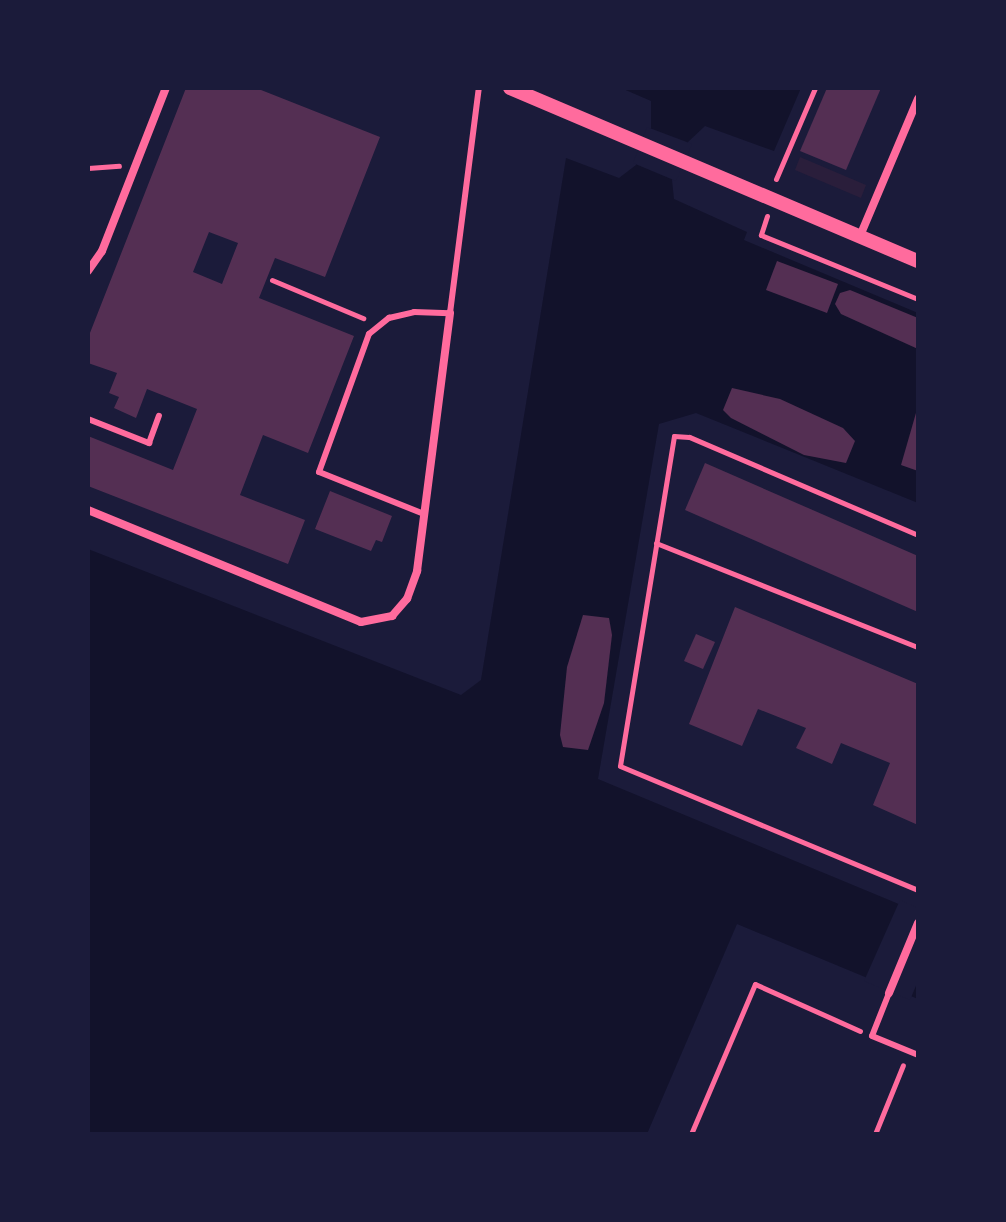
<!DOCTYPE html>
<html>
<head>
<meta charset="utf-8">
<style>
	body { margin:0 }
	#map { position:relative; width:1006px; height:1222px; overflow:hidden; background:#1b1b3a; font-family:Cabin,sans-serif }
	div>[style] { position:absolute }
	.green>* { inset:0; background:#2a1e3b }
	.water>* { inset:0; background:#12122b }
	.pier>* { inset:0; background:#1b1b3a }
	.building>* { inset:0; background:#542f53 }
	.path>* { height:5px; margin:-2.5px; padding:0 2.5px; transform-origin:2.5px; border-radius:2.5px; background:#ff6b9d }
	.service>* { height:6px; margin:-3px; padding:0 3px; transform-origin:3px; border-radius:3px; background:#ff6b9d }
	.minor>* { height:8px; margin:-4px; padding:0 4px; transform-origin:4px; border-radius:4px; background:#ff6b9d }
	.tertiary>* { height:14px; margin:-7px; padding:0 7px; transform-origin:7px; border-radius:7px; background:#ff6b9d }
	span { translate:-50% -50%; white-space:nowrap; text-align:center; line-height:1.15; -webkit-text-stroke:6px #1b1b3a; paint-order:stroke }
	.frame { position:absolute; inset:0; border:90px solid #1b1b3a; pointer-events:none }
</style>
</head>
<body>
<div id="map">
	<div class="green">
		<i style="clip-path:polygon(800px 157px,866px 185px,861px 198px,795px 170px)"></i>
	</div>
	<div class="water">
		<i style="clip-path:polygon(621px 88px,801px 88px,774px 151px,705px 126px,688px 142px,672px 180px,674px 199px,747px 232px,744px 240px,918px 313px,918px 503px,696px 413px,659px 424px,598px 779px,918px 912px,918px 999px,737px 924px,647px 1134px,88px 1134px,88px 549px,461px 695px,481px 680px,566px 158px,619px 178px,636px 165px,651px 128px,651px 101px)"></i>
	</div>
	<div class="pier">
		<i style="clip-path:polygon(647px 127px,692px 144px,676px 181px,633px 163px)"></i>
		<i style="clip-path:polygon(900px 900px,918px 908px,918px 981px,910px 1000px,864px 981px)"></i>
	</div>
	<div class="building">
		<i style="clip-path:polygon(evenodd,186px 88px,256px 88px,380px 137px,325px 277px,275px 258px,259px 298px,354px 336px,308px 453px,263px 435px,240px 495px,305px 520px,288px 564px,88px 486px,88px 436px,173px 470px,197px 409px,147px 389px,136px 418px,114px 408px,119px 397px,109px 393px,117px 373px,88px 363px,88px 338px,186px 88px,209px 232px,238px 243px,222px 284px,193px 272px,209px 232px)"></i>
		<i style="clip-path:polygon(827px 88px,881px 88px,846px 170px,800px 151px)"></i>
		<i style="clip-path:polygon(777px 261px,838px 284px,827px 313px,766px 290px)"></i>
		<i style="clip-path:polygon(850px 290px,918px 318px,918px 349px,841px 314px,835px 304px,840px 293px)"></i>
		<i style="clip-path:polygon(732px 388px,780px 399px,843px 428px,855px 441px,846px 463px,804px 455px,731px 418px,723px 410px)"></i>
		<i style="clip-path:polygon(918px 406px,918px 471px,901px 465px)"></i>
		<i style="clip-path:polygon(705px 463px,918px 556px,918px 612px,685px 510px)"></i>
		<i style="clip-path:polygon(330px 491px,392px 516px,382px 542px,376px 540px,371px 551px,315px 529px)"></i>
		<i style="clip-path:polygon(735px 607px,918px 684px,918px 825px,873px 805px,890px 763px,841px 743px,832px 764px,796px 748px,806px 728px,758px 709px,742px 746px,689px 724px)"></i>
		<i style="clip-path:polygon(583px 615px,609px 618px,612px 635px,604px 703px,588px 750px,563px 747px,560px 735px,567px 667px)"></i>
		<i style="clip-path:polygon(696px 634px,715px 642px,703px 669px,684px 661px)"></i>
	</div>
	<div class="path">
		<i style="left:88px;top:168px;width:31px;rotate:-4deg"></i>
		<i style="left:776px;top:179px;width:99px;rotate:-66.8deg"></i>
		<i style="left:767px;top:216px;width:20px;rotate:108deg"></i>
		<i style="left:761px;top:235px;width:170px;rotate:22.2deg"></i>
		<i style="left:272px;top:280px;width:99px;rotate:22.7deg"></i>
		<i style="left:918px;top:535px;width:249px;rotate:-156.8deg"></i>
		<i style="left:689px;top:437px;width:15px;rotate:-176deg"></i>
		<i style="left:674px;top:436px;width:334px;rotate:99.3deg"></i>
		<i style="left:620px;top:766px;width:323px;rotate:22.6deg"></i>
		<i style="left:656px;top:543px;width:282px;rotate:21.7deg"></i>
		<i style="left:691px;top:1134px;width:163px;rotate:-66.9deg"></i>
		<i style="left:755px;top:984px;width:115px;rotate:24.1deg"></i>
		<i style="left:875px;top:1134px;width:74px;rotate:-67.9deg"></i>
	</div>
	<div class="service">
		<i style="left:88px;top:419px;width:66px;rotate:21.5deg"></i>
		<i style="left:149px;top:443px;width:29px;rotate:-70deg"></i>
		<i style="left:424px;top:514px;width:113px;rotate:-158.2deg"></i>
		<i style="left:319px;top:472px;width:147px;rotate:-70.1deg"></i>
		<i style="left:369px;top:334px;width:26px;rotate:-39deg"></i>
		<i style="left:389px;top:318px;width:26px;rotate:-13deg"></i>
		<i style="left:414px;top:312px;width:36px;rotate:2deg"></i>
		<i style="left:450px;top:313px;width:227px;rotate:-82.7deg"></i>
		<i style="left:889px;top:993px;width:46px;rotate:111.6deg"></i>
		<i style="left:872px;top:1036px;width:50px;rotate:22.4deg"></i>
	</div>
	<div class="minor">
		<i style="left:860px;top:236px;width:149px;rotate:-67.1deg"></i>
		<i style="left:88px;top:271px;width:24px;rotate:-55deg"></i>
		<i style="left:102px;top:251px;width:175px;rotate:-68.6deg"></i>
		<i style="left:88px;top:510px;width:295px;rotate:22.3deg"></i>
		<i style="left:361px;top:622px;width:32px;rotate:-11deg"></i>
		<i style="left:392px;top:616px;width:23px;rotate:-49deg"></i>
		<i style="left:407px;top:599px;width:30px;rotate:-70deg"></i>
		<i style="left:417px;top:571px;width:260px;rotate:-82.7deg"></i>
		<i style="left:889px;top:993px;width:76px;rotate:-67.5deg"></i>
	</div>
	<div class="tertiary">
		<i style="left:510px;top:88px;width:443px;rotate:23deg"></i>
	</div>
	<div class="frame"></div>
</div>
</body>
</html>
